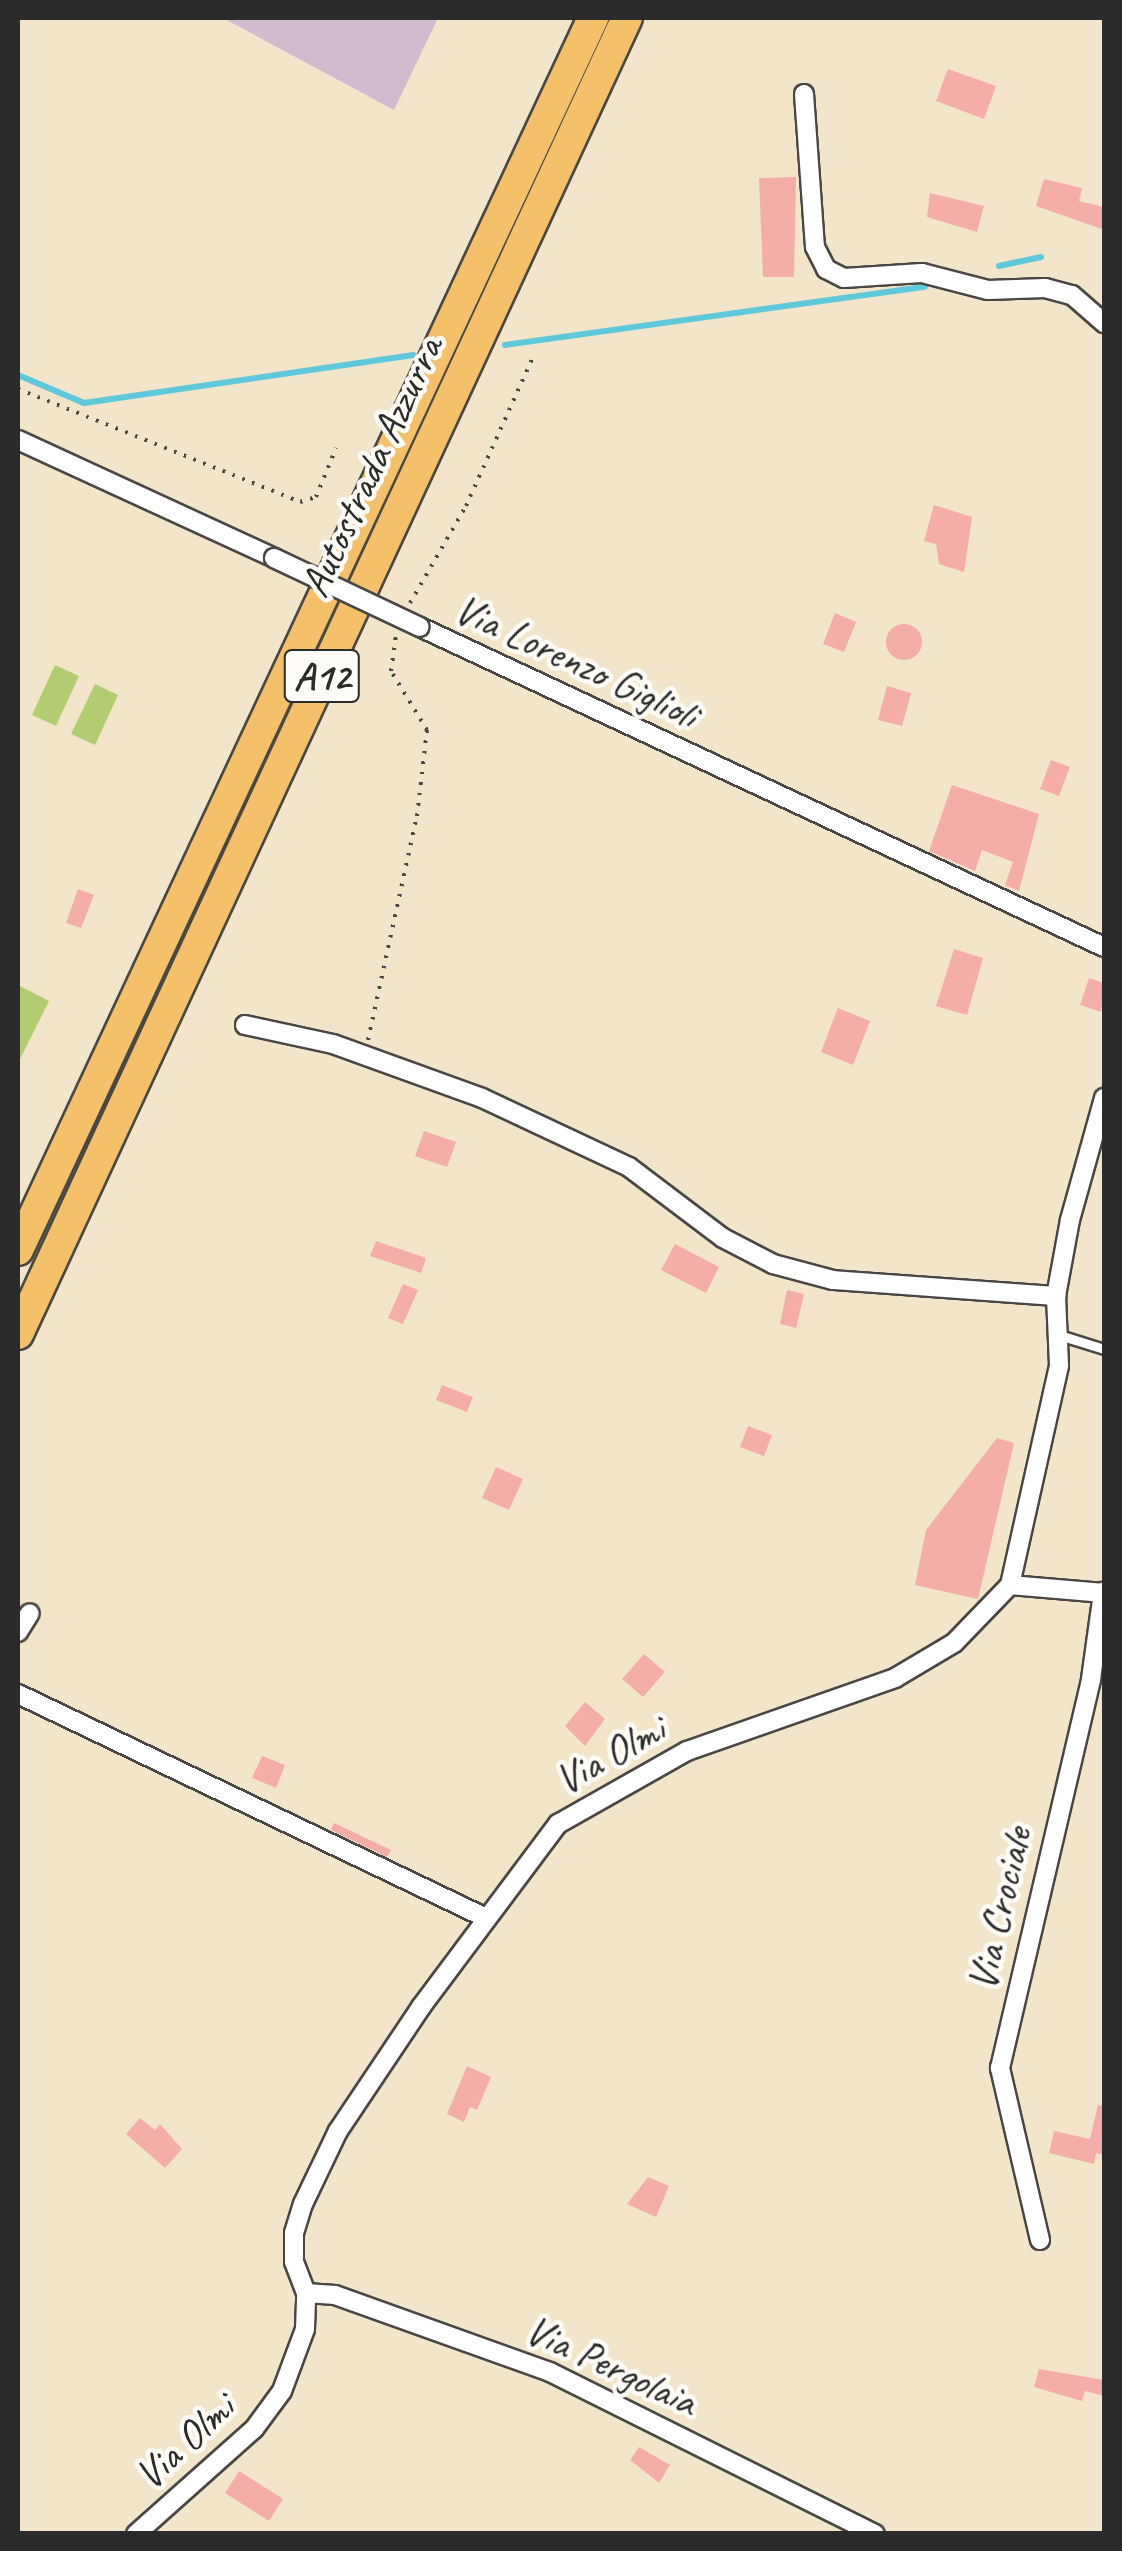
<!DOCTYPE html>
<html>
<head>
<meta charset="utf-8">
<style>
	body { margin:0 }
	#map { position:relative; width:1122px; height:2551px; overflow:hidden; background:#f2e5ca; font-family:Caveat,sans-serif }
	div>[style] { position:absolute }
	.industrial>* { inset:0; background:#cfbdcf }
	.green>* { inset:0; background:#b4cc71 }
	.stream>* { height:6px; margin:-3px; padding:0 3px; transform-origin:3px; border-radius:3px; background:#5fc8db }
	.building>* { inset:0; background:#f5adaa }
	.round { border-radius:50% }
	.path>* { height:4px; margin-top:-2px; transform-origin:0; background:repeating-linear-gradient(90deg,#494743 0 2.5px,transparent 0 10.5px) }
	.roads { filter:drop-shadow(2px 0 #494743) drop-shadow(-2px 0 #494743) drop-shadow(0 2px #494743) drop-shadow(0 -2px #494743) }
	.service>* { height:9px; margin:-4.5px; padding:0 4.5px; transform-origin:4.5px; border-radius:4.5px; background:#fff }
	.minor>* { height:18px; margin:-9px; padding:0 9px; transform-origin:9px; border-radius:9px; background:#fff }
	.motorway>* { height:30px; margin:-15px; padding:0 15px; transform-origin:15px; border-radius:15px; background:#f4c16a }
	.bridges { filter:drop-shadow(2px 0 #494743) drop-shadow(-2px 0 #494743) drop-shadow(0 2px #494743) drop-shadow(0 -2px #494743) }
	.minor-bridge>* { height:18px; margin:-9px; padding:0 9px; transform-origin:9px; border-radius:9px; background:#fff }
	span { translate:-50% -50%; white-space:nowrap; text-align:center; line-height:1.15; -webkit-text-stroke:9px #fdfcf7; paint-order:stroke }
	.shield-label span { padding:2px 8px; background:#fdfcf7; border:2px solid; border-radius:8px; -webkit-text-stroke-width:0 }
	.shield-label { font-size:40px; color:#2b2b2b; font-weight:700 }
	.street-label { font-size:42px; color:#2b2b2b }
	.frame { position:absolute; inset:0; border:20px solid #2b2b2b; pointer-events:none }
</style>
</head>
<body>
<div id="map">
	<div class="industrial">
		<i style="clip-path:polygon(223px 18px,438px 18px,394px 110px)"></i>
	</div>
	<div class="green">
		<i style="clip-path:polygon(55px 665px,79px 676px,56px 726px,32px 715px)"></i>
		<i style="clip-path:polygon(95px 684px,118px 695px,95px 745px,71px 734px)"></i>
		<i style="clip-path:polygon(18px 985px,49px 1001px,18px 1063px)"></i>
	</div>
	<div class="stream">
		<i style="left:999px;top:266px;width:43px;rotate:-12.1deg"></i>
		<i style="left:505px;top:345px;width:424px;rotate:-7.9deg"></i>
		<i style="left:18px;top:375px;width:72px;rotate:23deg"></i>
		<i style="left:84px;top:403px;width:333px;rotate:-8.3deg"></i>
	</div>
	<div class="building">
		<i style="clip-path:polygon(948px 69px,996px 86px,984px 119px,936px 101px)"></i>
		<i style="clip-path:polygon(796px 177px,794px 277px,763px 277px,759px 178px)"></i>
		<i style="clip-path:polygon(1044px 179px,1082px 188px,1079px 201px,1104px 207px,1102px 229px,1036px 206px)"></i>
		<i style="clip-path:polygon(930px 193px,984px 206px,977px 232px,927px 217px)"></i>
		<i style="clip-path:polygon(934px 505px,972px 517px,964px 572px,939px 564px,936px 544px,924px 541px)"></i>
		<i style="clip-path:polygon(835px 613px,856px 622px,844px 652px,823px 644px)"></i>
		<i class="round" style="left:886px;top:624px;width:36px;height:36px"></i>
		<i style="clip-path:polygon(887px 686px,911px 693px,902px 726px,878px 720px)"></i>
		<i style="clip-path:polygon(1051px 760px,1070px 767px,1059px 796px,1040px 789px)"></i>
		<i style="clip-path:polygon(952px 785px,1039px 814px,1019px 891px,1005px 885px,1013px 862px,982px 850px,975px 871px,929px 851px)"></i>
		<i style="clip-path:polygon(78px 889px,94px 895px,81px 928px,66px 923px)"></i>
		<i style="clip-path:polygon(954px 949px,983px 958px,967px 1015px,936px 1006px)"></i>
		<i style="clip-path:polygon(1089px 978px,1104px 983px,1101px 1012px,1080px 1005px)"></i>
		<i style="clip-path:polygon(838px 1008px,870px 1021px,853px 1065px,821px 1052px)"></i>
		<i style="clip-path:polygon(424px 1131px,456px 1142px,447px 1167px,415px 1156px)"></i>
		<i style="clip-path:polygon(376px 1241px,426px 1258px,421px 1273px,370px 1256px)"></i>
		<i style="clip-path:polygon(675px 1244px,719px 1267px,706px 1293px,661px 1270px)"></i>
		<i style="clip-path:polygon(403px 1284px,418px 1290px,403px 1324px,388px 1318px)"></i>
		<i style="clip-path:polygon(787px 1290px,804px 1294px,796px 1328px,780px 1324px)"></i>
		<i style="clip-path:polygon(442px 1385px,473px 1397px,467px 1412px,436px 1400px)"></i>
		<i style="clip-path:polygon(748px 1426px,772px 1435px,764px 1456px,740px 1447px)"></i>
		<i style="clip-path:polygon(997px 1438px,1014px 1443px,978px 1599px,915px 1585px,926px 1530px)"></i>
		<i style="clip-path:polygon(496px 1467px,523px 1479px,509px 1510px,482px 1498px)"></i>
		<i style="clip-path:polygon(644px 1654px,665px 1672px,643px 1697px,622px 1679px)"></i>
		<i style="clip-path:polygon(585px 1702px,605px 1719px,585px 1746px,565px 1726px)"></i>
		<i style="clip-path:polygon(262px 1756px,285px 1765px,276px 1788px,252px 1778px)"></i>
		<i style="clip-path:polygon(334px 1823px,391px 1850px,387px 1857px,331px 1830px)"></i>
		<i style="clip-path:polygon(467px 2066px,491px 2077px,477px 2110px,470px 2107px,464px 2122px,447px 2114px)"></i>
		<i style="clip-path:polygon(1098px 2105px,1104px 2106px,1104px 2155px,1096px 2153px,1094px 2164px,1049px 2153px,1054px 2131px,1090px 2139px)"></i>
		<i style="clip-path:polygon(140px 2118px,155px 2130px,160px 2124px,182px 2149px,165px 2168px,126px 2134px)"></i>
		<i style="clip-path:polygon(648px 2177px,669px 2186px,656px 2217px,627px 2204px)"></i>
		<i style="clip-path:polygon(1039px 2369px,1104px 2380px,1104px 2396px,1085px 2391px,1082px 2401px,1034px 2387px)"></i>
		<i style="clip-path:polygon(639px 2447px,670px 2465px,659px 2483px,630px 2460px)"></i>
		<i style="clip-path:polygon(239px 2471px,283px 2499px,269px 2521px,225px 2493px)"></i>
	</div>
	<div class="path">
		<i style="left:18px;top:389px;width:304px;rotate:21.8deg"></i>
		<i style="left:300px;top:502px;width:17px;rotate:-17deg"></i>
		<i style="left:316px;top:497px;width:53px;rotate:-67.8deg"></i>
		<i style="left:410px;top:603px;width:112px;rotate:-60deg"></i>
		<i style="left:466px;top:506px;width:166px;rotate:-65.8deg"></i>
		<i style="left:368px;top:1040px;width:229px;rotate:-77.7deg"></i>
		<i style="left:417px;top:816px;width:87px;rotate:-83.4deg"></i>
		<i style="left:427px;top:730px;width:69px;rotate:-121.4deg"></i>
		<i style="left:391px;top:671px;width:36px;rotate:-82deg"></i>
	</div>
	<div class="roads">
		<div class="service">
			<i style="left:1059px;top:1335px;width:47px;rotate:17.3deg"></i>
		</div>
		<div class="minor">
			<i style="left:804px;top:94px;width:153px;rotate:85.9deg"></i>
			<i style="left:815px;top:247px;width:25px;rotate:63deg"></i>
			<i style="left:826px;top:269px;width:20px;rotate:27deg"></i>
			<i style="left:844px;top:278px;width:78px;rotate:-3.7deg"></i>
			<i style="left:922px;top:273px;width:68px;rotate:14.4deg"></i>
			<i style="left:988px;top:290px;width:57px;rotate:-2deg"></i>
			<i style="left:1045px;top:288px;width:28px;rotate:15deg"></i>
			<i style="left:1072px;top:295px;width:43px;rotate:41.2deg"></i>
			<i style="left:18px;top:440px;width:282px;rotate:24.7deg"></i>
			<i style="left:420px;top:627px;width:755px;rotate:25.07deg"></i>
			<i style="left:245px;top:1025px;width:90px;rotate:12.2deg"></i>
			<i style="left:333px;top:1044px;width:158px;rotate:19.9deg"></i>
			<i style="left:482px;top:1098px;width:162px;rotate:25.1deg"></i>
			<i style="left:629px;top:1167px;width:118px;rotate:37.1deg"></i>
			<i style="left:723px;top:1238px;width:56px;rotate:27.5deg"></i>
			<i style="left:773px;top:1264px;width:62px;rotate:14.9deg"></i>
			<i style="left:833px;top:1280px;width:224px;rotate:4.1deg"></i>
			<i style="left:1010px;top:1585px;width:94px;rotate:4.9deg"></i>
			<i style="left:18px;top:1632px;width:22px;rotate:-58deg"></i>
			<i style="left:18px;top:1694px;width:517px;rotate:25.57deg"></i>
			<i style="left:1040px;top:2240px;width:177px;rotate:-103.1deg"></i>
			<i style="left:1000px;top:2068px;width:400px;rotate:-76.8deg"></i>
			<i style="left:1091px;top:1679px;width:88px;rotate:-82.1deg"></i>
			<i style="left:306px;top:2293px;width:29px;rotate:4deg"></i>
			<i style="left:335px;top:2295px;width:228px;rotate:19.7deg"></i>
			<i style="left:550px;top:2372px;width:363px;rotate:26.5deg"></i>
			<i style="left:136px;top:2534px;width:158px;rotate:-41.7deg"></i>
			<i style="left:254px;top:2429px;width:47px;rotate:-53.6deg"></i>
			<i style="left:282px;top:2391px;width:66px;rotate:-69.6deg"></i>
			<i style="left:305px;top:2329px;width:36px;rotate:-88deg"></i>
			<i style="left:306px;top:2293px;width:33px;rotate:-111deg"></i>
			<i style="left:294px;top:2262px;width:29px;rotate:-90deg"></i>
			<i style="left:294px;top:2233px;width:30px;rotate:-73deg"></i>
			<i style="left:303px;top:2204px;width:81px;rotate:-64.4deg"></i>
			<i style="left:338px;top:2131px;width:149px;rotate:-56.2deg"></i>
			<i style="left:421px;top:2007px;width:229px;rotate:-53.2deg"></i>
			<i style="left:558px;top:1824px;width:148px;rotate:-29.5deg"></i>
			<i style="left:687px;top:1751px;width:220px;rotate:-19.3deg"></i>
			<i style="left:895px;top:1678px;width:69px;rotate:-30.7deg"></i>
			<i style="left:954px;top:1643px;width:81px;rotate:-46deg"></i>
			<i style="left:1010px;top:1585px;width:225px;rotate:-77.4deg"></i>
			<i style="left:1059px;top:1365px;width:69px;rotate:-92.5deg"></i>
			<i style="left:1056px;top:1296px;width:77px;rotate:-79.6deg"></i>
			<i style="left:1070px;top:1220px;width:127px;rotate:-74.4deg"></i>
		</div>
		<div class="motorway">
			<i style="left:18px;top:1250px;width:1360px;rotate:-64.98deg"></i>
			<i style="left:18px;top:1334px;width:1450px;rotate:-65.17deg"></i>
		</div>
	</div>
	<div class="bridges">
		<div class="minor-bridge">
			<i style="left:274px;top:558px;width:161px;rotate:25.3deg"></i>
		</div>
	</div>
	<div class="shield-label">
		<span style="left:322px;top:676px">A12</span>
	</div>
	<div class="street-label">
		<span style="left:372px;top:467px;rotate:-65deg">Autostrada Azzurra</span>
		<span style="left:576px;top:662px;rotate:25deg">Via Lorenzo Giglioli</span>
		<span style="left:610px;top:1755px;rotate:-29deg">Via Olmi</span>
		<span style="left:1000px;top:1909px;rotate:-77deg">Via Crociale</span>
		<span style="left:611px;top:2366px;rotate:25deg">Via Pergolaia</span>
		<span style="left:185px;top:2442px;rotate:-43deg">Via Olmi</span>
	</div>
	<div class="frame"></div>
</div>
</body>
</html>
